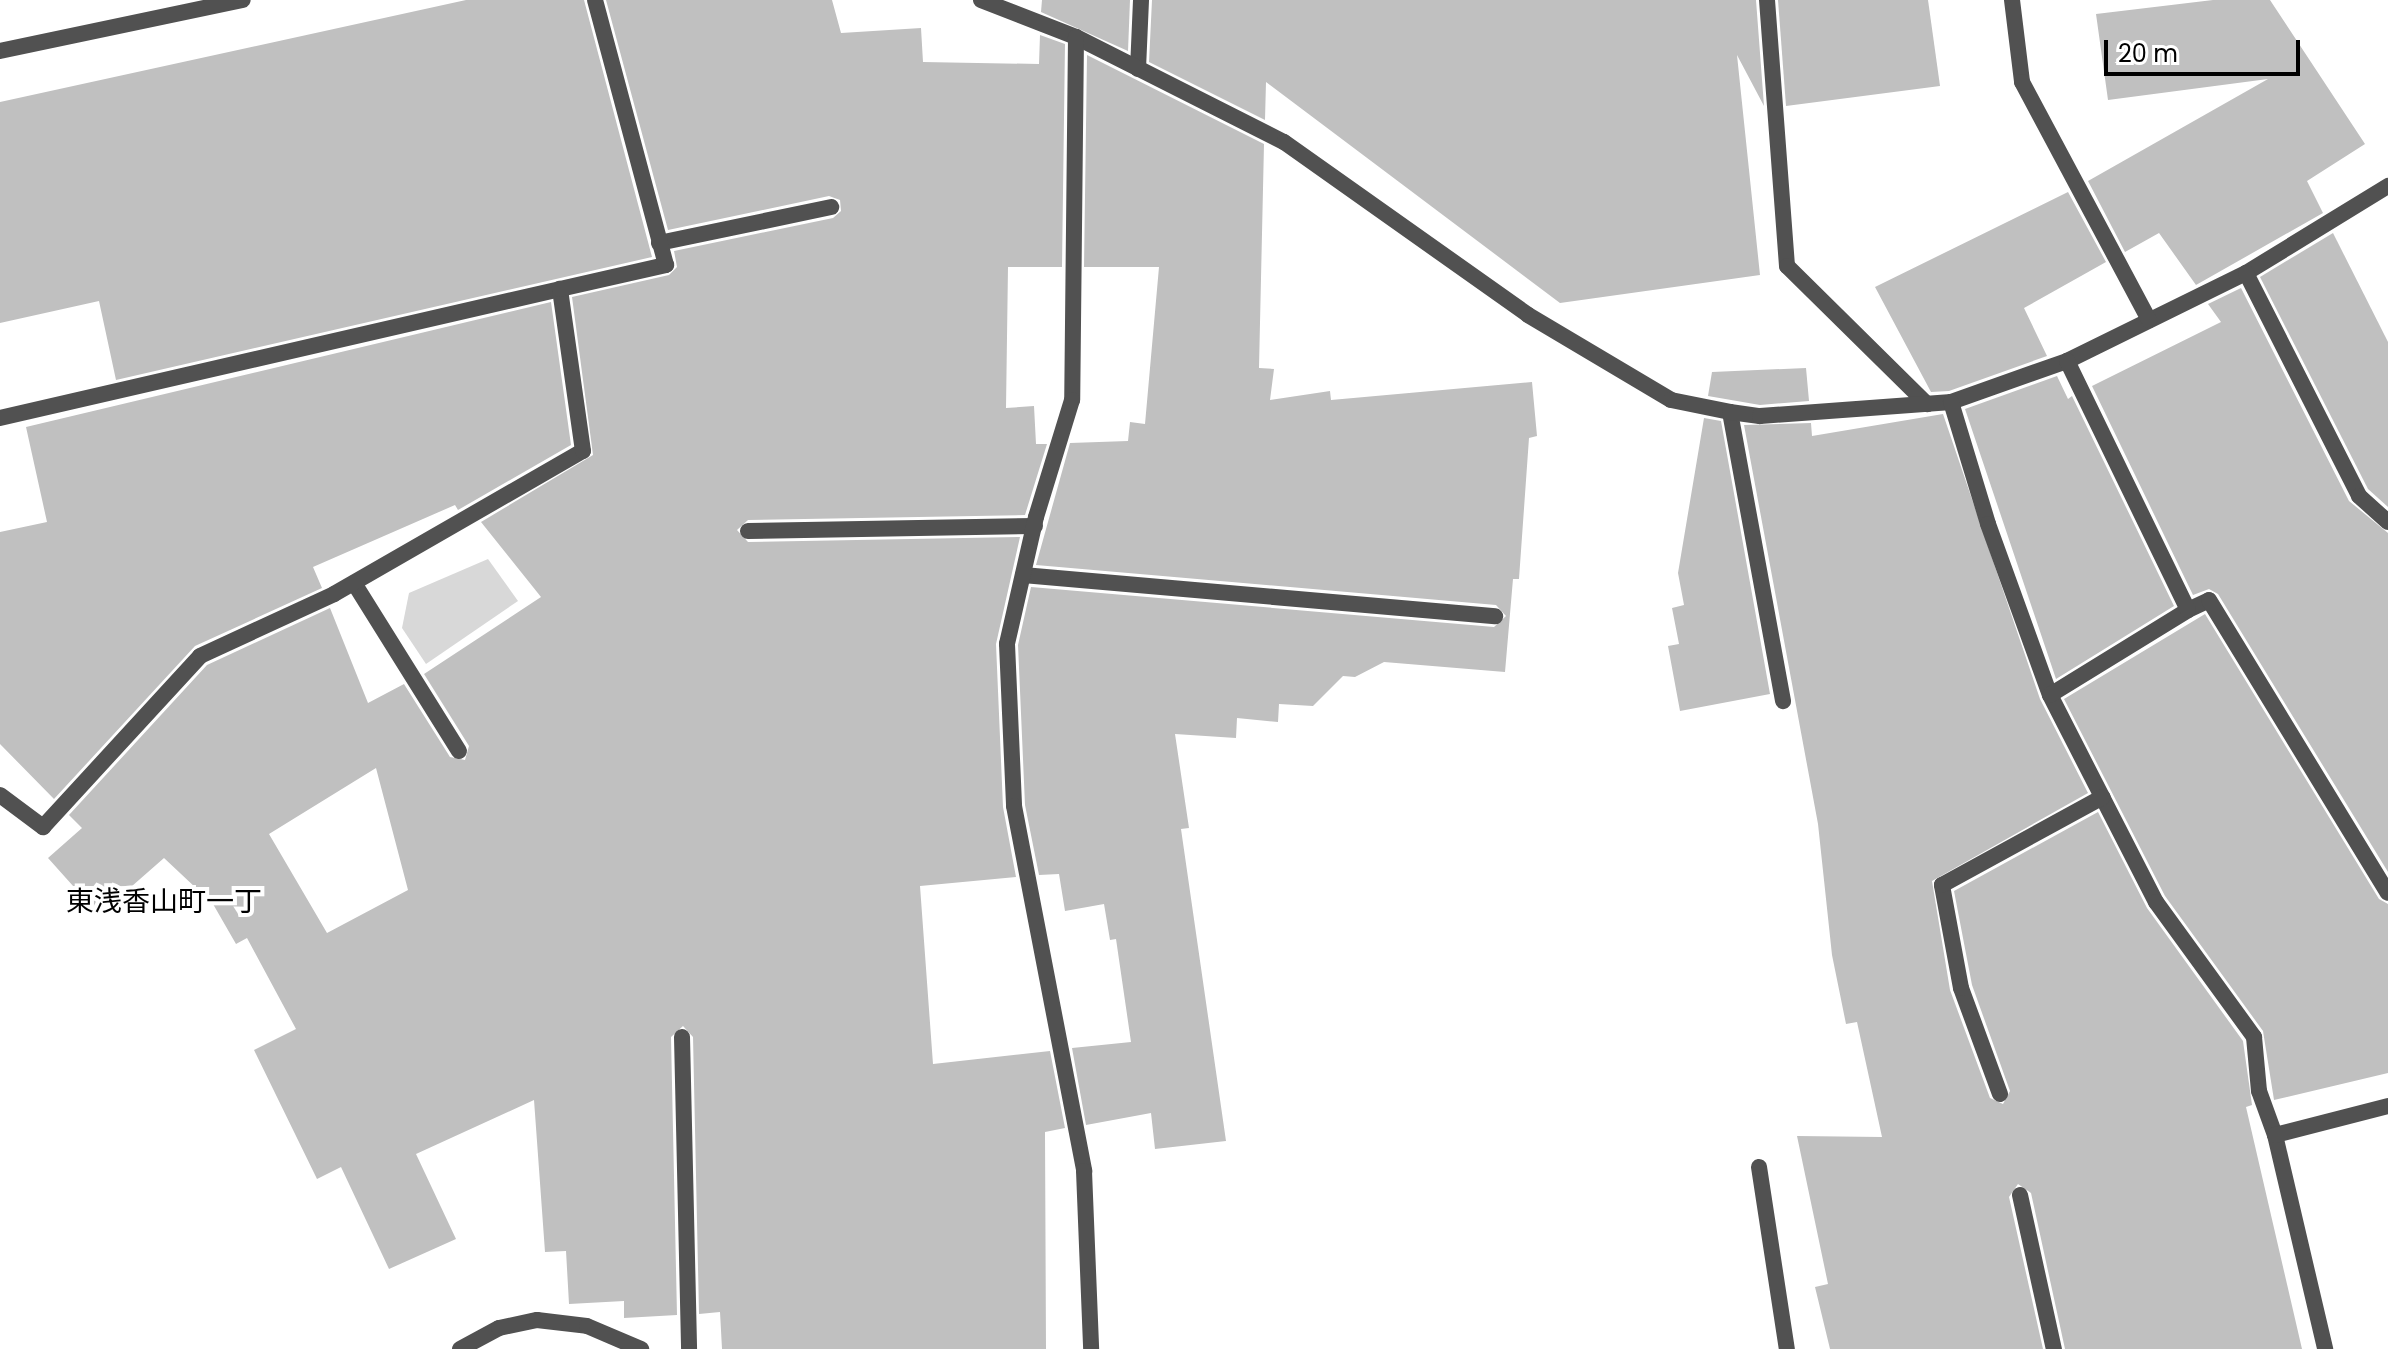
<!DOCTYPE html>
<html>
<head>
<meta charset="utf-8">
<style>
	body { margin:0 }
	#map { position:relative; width:2388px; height:1349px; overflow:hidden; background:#fff; font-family:Poppins,"Noto Sans JP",sans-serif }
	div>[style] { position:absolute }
	.green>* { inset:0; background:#d8d8d8 }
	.building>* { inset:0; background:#c0c0c0 }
	.service>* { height:16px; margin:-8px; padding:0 8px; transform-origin:8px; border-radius:8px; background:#515151 }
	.minor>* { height:16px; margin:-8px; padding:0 8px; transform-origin:8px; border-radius:8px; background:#515151 }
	span { translate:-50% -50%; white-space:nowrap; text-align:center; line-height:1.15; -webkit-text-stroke:8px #fff; paint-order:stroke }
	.neighbourhood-label { font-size:28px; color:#000 }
	.scale { position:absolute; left:2104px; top:40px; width:196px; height:36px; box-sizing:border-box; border:4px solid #000; border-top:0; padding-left:10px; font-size:24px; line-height:28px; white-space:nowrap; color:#000; -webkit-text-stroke:6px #fff; paint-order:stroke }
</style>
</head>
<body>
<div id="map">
	<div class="green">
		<i style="clip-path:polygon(488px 559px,518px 601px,426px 664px,402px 628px,409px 593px)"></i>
	</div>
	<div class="building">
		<i style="clip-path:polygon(466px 0,584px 0,652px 257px,116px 380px,99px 301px,0 323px,0 102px)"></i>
		<i style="clip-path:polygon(evenodd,606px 0,832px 0,841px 33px,921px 28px,923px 62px,1039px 64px,1040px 35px,1065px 44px,1062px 267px,1008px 267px,1006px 408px,1034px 406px,1036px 444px,1047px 444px,1025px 515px,748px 520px,737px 530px,748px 542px,1020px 537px,996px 644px,1003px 807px,1016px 877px,920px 886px,933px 1064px,1050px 1051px,1065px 1128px,1045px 1132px,1046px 1349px,722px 1349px,720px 1312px,699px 1314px,693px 1037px,683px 1026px,671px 1037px,677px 1315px,624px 1318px,624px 1301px,569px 1304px,566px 1251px,545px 1252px,534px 1100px,416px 1154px,456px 1239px,389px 1269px,341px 1167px,317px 1179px,254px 1050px,296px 1029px,247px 938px,236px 944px,213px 904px,164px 858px,99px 915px,48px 858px,82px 828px,69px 815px,207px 665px,330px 608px,368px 703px,404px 684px,450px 757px,465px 760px,469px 746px,424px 674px,541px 597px,481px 522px,593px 455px,572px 297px,669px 275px,677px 267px,674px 251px,833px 218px,841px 211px,840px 200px,829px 196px,668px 230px,606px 0,376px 768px,408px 890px,327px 933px,269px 834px,376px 768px)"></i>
		<i style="clip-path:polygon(1042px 0,1130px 0,1128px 51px,1041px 12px)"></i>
		<i style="clip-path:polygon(1152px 0,1756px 0,1764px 106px,1737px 55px,1760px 275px,1560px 303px,1266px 82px,1265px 120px,1149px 62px)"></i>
		<i style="clip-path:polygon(1778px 0,1928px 0,1940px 86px,1786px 106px)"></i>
		<i style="clip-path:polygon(2213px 0,2270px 0,2365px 144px,2307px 181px,2323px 213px,2196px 285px,2159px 233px,2125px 252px,2088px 181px,2268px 79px,2108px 100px,2096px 14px)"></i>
		<i style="clip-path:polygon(1087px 55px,1264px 144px,1259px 368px,1274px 369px,1270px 400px,1330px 391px,1331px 400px,1532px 382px,1537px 436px,1529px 438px,1519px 579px,1513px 579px,1505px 672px,1384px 662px,1355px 677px,1343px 676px,1313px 706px,1279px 704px,1278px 722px,1237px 718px,1236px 738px,1175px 734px,1189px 828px,1181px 829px,1226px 1141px,1155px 1149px,1151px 1113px,1086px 1125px,1072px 1048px,1131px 1042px,1116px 939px,1110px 940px,1104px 904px,1065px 911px,1059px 874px,1039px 875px,1025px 805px,1018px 645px,1031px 587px,1494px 627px,1506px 616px,1496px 605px,1036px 565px,1070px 443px,1128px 441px,1130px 422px,1145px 424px,1159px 267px,1084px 267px)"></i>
		<i style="clip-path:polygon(2068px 192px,2106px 262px,2024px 308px,2047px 356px,1949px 391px,1931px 392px,1875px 287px)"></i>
		<i style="clip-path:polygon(2333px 233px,2388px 342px,2388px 507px,2368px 489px,2260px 277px)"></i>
		<i style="clip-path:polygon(2241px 288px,2349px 501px,2388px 533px,2388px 872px,2218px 594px,2209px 589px,2193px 595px,2092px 386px,2221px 322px,2208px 304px)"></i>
		<i style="clip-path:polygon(551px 302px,571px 445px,458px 510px,455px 505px,313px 567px,322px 588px,195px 646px,54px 799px,0 744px,0 532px,47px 522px,26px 427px)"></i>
		<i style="clip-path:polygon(1806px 368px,1809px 401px,1760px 405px,1708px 396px,1712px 372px)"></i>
		<i style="clip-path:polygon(2057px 376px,2068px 399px,2072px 396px,2174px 606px,2056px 679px,1965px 409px)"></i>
		<i style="clip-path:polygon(1943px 414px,2040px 699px,2088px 793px,1932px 881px,1950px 990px,1990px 1098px,2003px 1104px,2010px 1091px,1972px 985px,1954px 891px,2098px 812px,2147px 908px,2243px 1041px,2252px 1105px,2246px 1107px,2302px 1349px,2065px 1349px,2031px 1193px,2018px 1184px,2009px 1197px,2043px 1349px,1830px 1349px,1815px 1287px,1828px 1284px,1797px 1136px,1882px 1137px,1857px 1022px,1846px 1024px,1832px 955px,1818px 824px,1744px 425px,1811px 423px,1812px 436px)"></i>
		<i style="clip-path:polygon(1704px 418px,1721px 421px,1770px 694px,1680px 711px,1668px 646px,1679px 644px,1672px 608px,1684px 605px,1678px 573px)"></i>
		<i style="clip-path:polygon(2205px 614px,2379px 899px,2388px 904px,2388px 1073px,2274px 1100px,2263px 1031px,2165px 896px,2064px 699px)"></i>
	</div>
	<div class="service">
		<i style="left:1767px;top:0;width:267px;rotate:85.7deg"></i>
		<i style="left:1787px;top:266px;width:197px;rotate:44.6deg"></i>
		<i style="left:1138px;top:69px;width:69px;rotate:-87.5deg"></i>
		<i style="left:659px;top:243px;width:176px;rotate:-11.8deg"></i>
		<i style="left:1730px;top:412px;width:294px;rotate:79.6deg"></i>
		<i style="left:748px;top:531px;width:287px;rotate:-1deg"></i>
		<i style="left:1023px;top:575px;width:474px;rotate:5deg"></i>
		<i style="left:354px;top:583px;width:198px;rotate:58deg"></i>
	</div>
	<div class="minor">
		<i style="left:981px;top:0;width:102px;rotate:21.3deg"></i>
		<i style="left:1076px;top:37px;width:233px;rotate:26.8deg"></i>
		<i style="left:1284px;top:142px;width:299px;rotate:35.3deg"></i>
		<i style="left:1528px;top:315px;width:166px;rotate:30.7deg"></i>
		<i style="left:1671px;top:400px;width:60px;rotate:11.5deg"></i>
		<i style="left:1730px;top:412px;width:30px;rotate:8deg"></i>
		<i style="left:1760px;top:416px;width:192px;rotate:-4.2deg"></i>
		<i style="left:1951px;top:402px;width:123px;rotate:-19.5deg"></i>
		<i style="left:2067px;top:361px;width:199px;rotate:-26.2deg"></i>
		<i style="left:2246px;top:273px;width:167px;rotate:-31.5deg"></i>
		<i style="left:2012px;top:0;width:83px;rotate:83deg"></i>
		<i style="left:2022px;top:82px;width:270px;rotate:61.9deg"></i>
		<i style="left:1076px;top:37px;width:363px;rotate:90.6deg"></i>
		<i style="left:1072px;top:400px;width:122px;rotate:107.1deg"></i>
		<i style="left:1036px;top:517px;width:130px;rotate:102.9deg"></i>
		<i style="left:1007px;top:644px;width:162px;rotate:87.5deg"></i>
		<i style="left:1014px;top:806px;width:372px;rotate:79.1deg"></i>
		<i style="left:1084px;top:1171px;width:178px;rotate:87.7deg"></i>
		<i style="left:0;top:51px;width:248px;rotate:-11.9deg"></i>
		<i style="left:2246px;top:273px;width:250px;rotate:63.1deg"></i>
		<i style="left:2359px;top:496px;width:39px;rotate:42deg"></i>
		<i style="left:1951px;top:402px;width:127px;rotate:73.1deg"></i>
		<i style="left:1988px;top:524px;width:182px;rotate:70.1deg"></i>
		<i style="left:2050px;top:695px;width:233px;rotate:62.9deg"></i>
		<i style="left:2156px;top:902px;width:167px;rotate:54deg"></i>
		<i style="left:2254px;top:1037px;width:54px;rotate:84.7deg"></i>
		<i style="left:2259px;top:1091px;width:47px;rotate:70deg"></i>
		<i style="left:2275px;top:1135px;width:220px;rotate:76.8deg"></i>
		<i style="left:0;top:418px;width:575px;rotate:-12.97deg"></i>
		<i style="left:2188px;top:610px;width:23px;rotate:-25deg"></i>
		<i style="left:2209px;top:600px;width:343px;rotate:58.6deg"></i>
		<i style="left:2050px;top:695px;width:162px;rotate:-31.6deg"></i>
		<i style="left:2188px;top:610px;width:277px;rotate:-115.9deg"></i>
		<i style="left:0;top:795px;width:54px;rotate:36.7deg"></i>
		<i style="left:43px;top:827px;width:232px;rotate:-47.4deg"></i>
		<i style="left:200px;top:656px;width:148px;rotate:-24.8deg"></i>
		<i style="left:334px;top:594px;width:287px;rotate:-29.9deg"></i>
		<i style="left:583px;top:451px;width:164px;rotate:-98.1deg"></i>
		<i style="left:560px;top:289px;width:109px;rotate:-12.8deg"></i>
		<i style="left:666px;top:265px;width:274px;rotate:-105deg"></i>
		<i style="left:682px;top:1037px;width:312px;rotate:88.7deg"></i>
		<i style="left:2000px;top:1094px;width:113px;rotate:-110.2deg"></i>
		<i style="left:1961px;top:988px;width:105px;rotate:-100.5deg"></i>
		<i style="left:1942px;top:885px;width:183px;rotate:-28.7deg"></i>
		<i style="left:2275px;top:1135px;width:117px;rotate:-14.4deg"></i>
		<i style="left:1759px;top:1167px;width:184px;rotate:81.3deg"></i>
		<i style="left:2020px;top:1195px;width:158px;rotate:77.6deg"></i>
		<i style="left:460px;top:1349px;width:44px;rotate:-28.3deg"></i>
		<i style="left:499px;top:1328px;width:39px;rotate:-12deg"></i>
		<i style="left:537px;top:1320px;width:50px;rotate:6.8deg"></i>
		<i style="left:587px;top:1326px;width:59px;rotate:23.1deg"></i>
	</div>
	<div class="neighbourhood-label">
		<span style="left:164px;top:902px">東浅香山町一丁</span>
	</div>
	<div class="scale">20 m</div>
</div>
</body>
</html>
